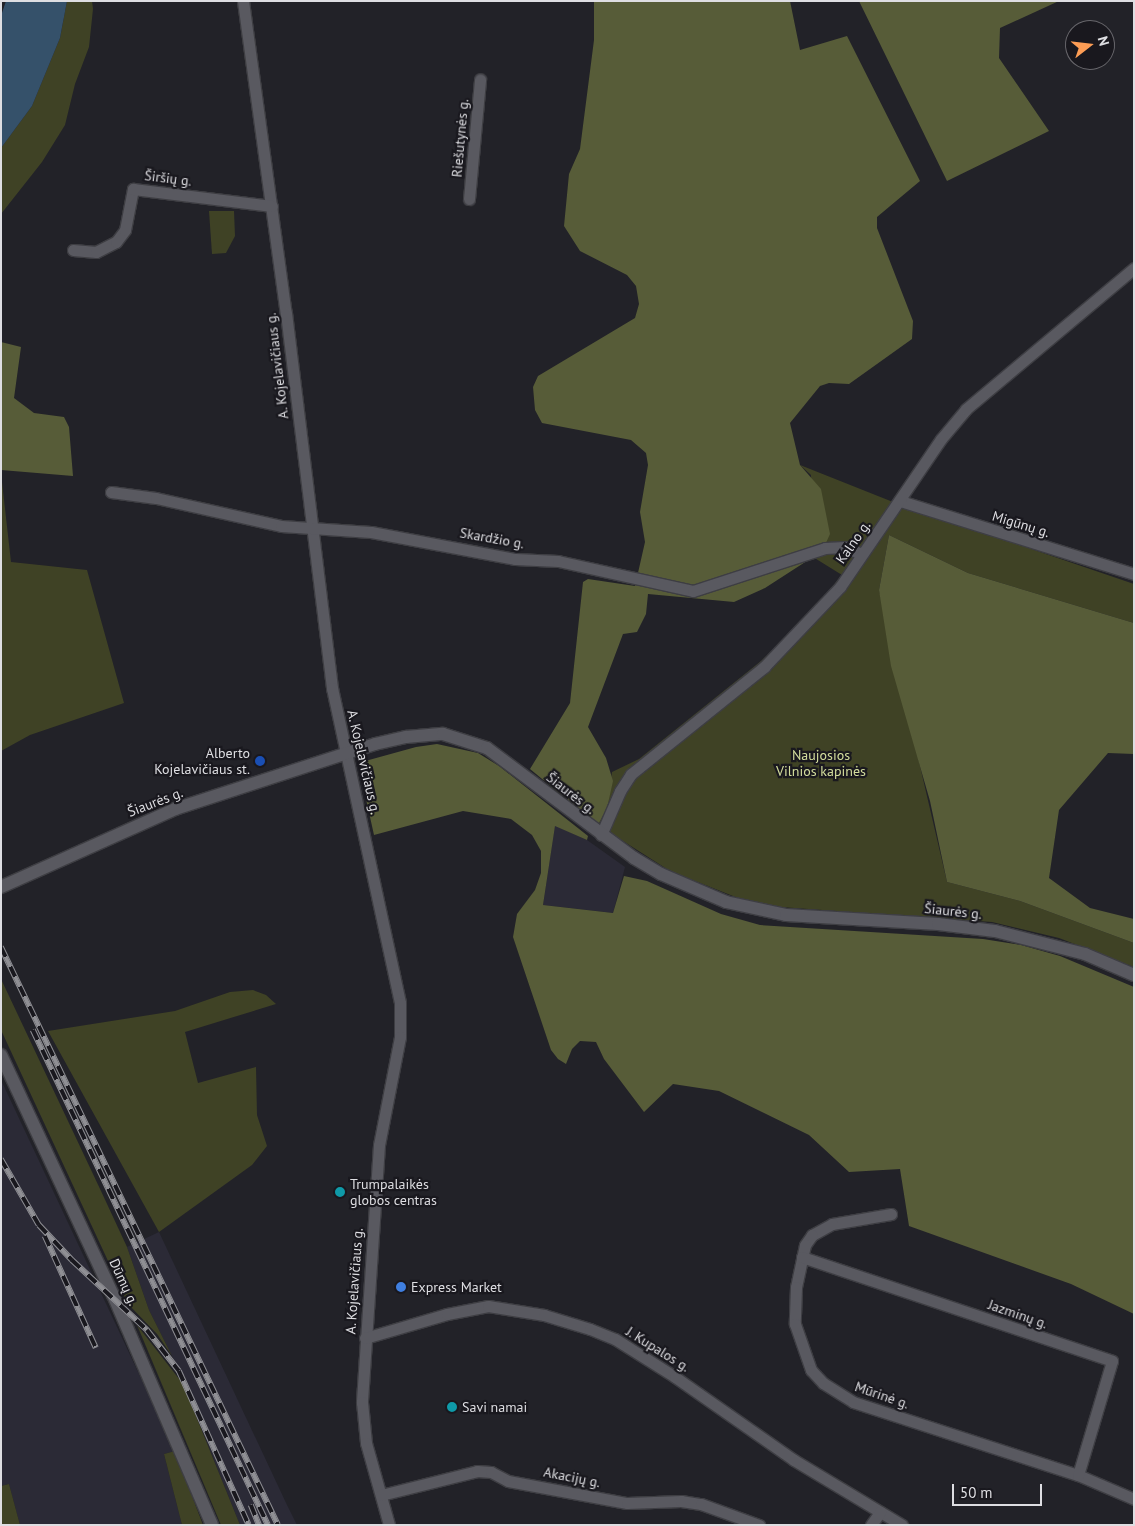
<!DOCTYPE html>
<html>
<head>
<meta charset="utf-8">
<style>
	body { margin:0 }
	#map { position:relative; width:1135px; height:1526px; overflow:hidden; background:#222228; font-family:"PT Sans",sans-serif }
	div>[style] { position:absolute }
	.built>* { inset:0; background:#2b2a36 }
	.green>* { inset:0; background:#3f4225 }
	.forest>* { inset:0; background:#575c38 }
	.water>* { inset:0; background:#35516a }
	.roads { filter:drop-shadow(1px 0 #3e3e43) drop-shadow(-1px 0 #3e3e43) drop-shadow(0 1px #3e3e43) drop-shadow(0 -1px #3e3e43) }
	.minor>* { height:11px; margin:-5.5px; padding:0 5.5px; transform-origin:5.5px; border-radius:5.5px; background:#595960 }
	.secondary>* { height:12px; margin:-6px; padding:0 6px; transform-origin:6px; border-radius:6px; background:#595960 }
	.rail>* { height:5.5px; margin-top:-2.75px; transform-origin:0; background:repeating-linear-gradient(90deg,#19181e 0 11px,#8f8f94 0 22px); box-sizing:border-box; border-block:1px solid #8f8f94 }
	.dots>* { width:14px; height:14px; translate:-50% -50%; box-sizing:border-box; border:2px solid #19181e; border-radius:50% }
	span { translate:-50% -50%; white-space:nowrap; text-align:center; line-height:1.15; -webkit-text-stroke:4.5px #19181e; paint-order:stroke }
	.street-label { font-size:14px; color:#dedee2 }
	.poi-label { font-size:14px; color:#dedee2 }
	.right { translate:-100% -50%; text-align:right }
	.left { translate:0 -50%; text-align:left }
	.park-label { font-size:14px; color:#d4de9d }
	.frame { position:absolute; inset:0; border:2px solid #dedee2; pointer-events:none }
	.north { position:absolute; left:1065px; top:20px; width:50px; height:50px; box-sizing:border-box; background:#19181e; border:1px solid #68676c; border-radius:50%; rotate:74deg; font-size:14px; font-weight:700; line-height:20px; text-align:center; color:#dedee2 }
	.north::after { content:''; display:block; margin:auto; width:18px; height:22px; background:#fd9d55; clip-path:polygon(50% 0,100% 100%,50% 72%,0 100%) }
	.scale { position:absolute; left:952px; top:1484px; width:90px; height:22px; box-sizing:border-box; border:2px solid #dedee2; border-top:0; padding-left:6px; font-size:15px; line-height:18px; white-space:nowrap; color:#dedee2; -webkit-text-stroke:4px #19181e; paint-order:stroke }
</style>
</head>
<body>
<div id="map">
	<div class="built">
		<i style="clip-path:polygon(555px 825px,587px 840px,625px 867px,613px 913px,543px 905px)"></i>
		<i style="clip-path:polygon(1px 1080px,170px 1440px,175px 1451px,164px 1454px,182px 1525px,20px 1525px,9px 1484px,1px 1486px)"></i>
		<i style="clip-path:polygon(159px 1232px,287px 1505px,297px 1525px,240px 1525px,172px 1356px,149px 1310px,127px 1247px)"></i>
	</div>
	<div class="green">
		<i style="clip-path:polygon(67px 1px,92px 1px,93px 9px,89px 47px,75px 84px,65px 125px,42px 162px,1px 214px,1px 148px,32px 106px,60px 38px)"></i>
		<i style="clip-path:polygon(209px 211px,234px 211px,235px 236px,226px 253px,212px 254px)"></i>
		<i style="clip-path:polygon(800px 465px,893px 502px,1134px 584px,1134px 623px,968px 573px,889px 535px,879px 590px,947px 882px,1020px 901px,1134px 943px,1134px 967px,1059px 938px,992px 922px,780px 907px,743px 900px,670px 871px,598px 825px,607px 808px,612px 772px,639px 759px,761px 661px,806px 619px,842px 575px,813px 557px,811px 475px)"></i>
		<i style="clip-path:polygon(1px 473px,11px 562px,87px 570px,124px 703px,30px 735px,1px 751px)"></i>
		<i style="clip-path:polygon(1px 979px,101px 1191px,127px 1247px,149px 1310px,172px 1356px,157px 1334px,128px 1304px,1px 1030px)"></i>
		<i style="clip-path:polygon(253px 990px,266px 995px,276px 1004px,185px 1032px,198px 1083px,256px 1067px,257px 1115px,267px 1146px,252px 1165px,159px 1232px,48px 1031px,175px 1011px,230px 992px)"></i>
		<i style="clip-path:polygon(137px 1325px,183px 1384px,240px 1525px,221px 1525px)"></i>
		<i style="clip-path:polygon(175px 1451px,203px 1525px,182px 1525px,164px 1454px)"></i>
		<i style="clip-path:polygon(9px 1484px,20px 1525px,1px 1525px,1px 1486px)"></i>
	</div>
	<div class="forest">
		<i style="clip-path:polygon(594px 1px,790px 1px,800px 50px,847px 36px,920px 181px,877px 217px,877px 228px,913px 321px,912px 339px,849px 384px,829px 383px,820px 386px,790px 423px,800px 465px,821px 489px,830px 534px,825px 545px,813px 557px,765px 588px,734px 602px,648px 594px,646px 614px,637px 632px,623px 634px,588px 727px,606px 758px,613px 781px,607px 808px,598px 825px,530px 769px,570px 703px,583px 582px,588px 579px,635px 586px,645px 542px,640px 512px,648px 465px,646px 453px,631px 440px,542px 423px,535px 410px,533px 387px,538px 376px,635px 318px,639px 304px,636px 286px,627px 275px,580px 251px,564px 226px,569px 174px,580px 149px,594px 40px)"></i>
		<i style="clip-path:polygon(859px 1px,1059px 1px,1000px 28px,999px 58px,1049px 131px,947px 181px)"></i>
		<i style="clip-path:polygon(1px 342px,21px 347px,14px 398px,34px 413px,64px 417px,69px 427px,73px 476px,1px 470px)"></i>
		<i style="clip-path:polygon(889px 535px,968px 573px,1134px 623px,1134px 754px,1108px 753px,1059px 810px,1049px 878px,1090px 908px,1134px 919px,1134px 943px,1020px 901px,947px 882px,930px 801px,891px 666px,879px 590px)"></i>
		<i style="clip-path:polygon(437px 744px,478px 753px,499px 766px,588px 836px,587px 840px,555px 826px,543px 905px,613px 913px,624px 876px,647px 881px,721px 914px,760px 925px,983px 939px,1021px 945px,1060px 956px,1134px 987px,1134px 1314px,1071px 1284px,909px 1226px,900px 1169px,849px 1172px,809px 1135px,719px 1091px,673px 1084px,644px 1112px,604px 1059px,596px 1042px,580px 1041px,572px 1049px,566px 1064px,558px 1059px,551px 1050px,513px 937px,517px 914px,535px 890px,541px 873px,541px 851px,532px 835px,511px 819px,463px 811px,374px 835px,358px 763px,416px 747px)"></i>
	</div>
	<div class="water">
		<i style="clip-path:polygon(6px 1px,67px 1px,60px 38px,32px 106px,1px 148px,1px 16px)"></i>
	</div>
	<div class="roads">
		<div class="minor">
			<i style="left:243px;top:1px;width:315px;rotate:82.2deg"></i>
			<i style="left:286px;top:313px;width:378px;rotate:83deg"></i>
			<i style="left:332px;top:688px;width:322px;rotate:77.8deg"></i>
			<i style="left:400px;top:1003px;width:34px;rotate:90deg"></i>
			<i style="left:400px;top:1037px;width:110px;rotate:101deg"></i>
			<i style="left:379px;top:1145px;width:258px;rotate:93.8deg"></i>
			<i style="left:362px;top:1402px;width:41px;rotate:84.4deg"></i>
			<i style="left:366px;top:1443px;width:85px;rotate:74.3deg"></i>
			<i style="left:469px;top:199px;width:120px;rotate:-84.7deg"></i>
			<i style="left:73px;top:250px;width:23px;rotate:5deg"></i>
			<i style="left:96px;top:252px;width:22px;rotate:-27deg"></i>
			<i style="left:116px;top:242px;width:15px;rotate:-53deg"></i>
			<i style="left:125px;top:230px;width:42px;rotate:-79deg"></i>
			<i style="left:133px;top:189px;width:140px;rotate:7deg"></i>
			<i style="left:111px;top:492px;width:45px;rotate:7.6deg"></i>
			<i style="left:156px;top:498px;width:128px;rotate:12.6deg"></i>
			<i style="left:281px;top:526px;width:90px;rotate:3.8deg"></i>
			<i style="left:371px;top:532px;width:147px;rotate:10.6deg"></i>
			<i style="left:515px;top:559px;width:43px;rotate:2.7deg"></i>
			<i style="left:558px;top:561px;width:138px;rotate:12.5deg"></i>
			<i style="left:693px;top:591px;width:139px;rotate:-18deg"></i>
			<i style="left:825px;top:548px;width:19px;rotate:-3deg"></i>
			<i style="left:844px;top:547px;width:19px;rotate:21deg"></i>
			<i style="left:900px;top:501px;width:245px;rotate:17.3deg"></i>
			<i style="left:601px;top:835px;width:48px;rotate:-66.6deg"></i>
			<i style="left:620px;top:791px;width:20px;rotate:-57deg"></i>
			<i style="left:631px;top:774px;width:171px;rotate:-38.8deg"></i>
			<i style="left:764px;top:667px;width:110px;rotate:-46.5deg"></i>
			<i style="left:840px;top:587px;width:179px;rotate:-55.7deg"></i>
			<i style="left:941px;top:439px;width:39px;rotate:-50deg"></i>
			<i style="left:966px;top:409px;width:219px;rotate:-40deg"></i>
			<i style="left:891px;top:1214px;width:60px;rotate:170.4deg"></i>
			<i style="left:832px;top:1224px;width:23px;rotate:151deg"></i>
			<i style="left:812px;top:1235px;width:12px;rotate:125deg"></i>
			<i style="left:805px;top:1245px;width:43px;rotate:102.1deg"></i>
			<i style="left:796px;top:1287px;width:37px;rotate:92deg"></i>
			<i style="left:795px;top:1324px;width:49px;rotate:70.8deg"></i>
			<i style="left:811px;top:1370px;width:18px;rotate:47deg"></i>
			<i style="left:823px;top:1383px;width:36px;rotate:32deg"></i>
			<i style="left:853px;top:1402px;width:237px;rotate:18deg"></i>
			<i style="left:1078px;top:1475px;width:61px;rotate:23.2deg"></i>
			<i style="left:802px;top:1257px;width:327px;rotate:18.5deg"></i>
			<i style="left:1112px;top:1361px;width:119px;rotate:106.6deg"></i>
			<i style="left:365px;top:1338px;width:85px;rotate:-16.3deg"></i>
			<i style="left:447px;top:1314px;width:42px;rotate:-11deg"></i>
			<i style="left:488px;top:1306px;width:57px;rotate:9.1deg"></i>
			<i style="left:544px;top:1315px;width:48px;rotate:16.9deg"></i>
			<i style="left:590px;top:1329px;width:27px;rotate:22deg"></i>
			<i style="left:615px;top:1339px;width:71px;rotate:32.3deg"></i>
			<i style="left:675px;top:1377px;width:145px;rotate:34.9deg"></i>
			<i style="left:794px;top:1460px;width:126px;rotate:31deg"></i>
			<i style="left:381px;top:1495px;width:99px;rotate:-14deg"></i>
			<i style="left:477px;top:1471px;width:14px;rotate:4deg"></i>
			<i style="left:491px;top:1472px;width:19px;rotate:28deg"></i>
			<i style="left:508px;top:1481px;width:121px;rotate:10.5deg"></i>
			<i style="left:627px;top:1503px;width:54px;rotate:-2.1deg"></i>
			<i style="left:681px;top:1501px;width:20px;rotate:9deg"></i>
			<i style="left:701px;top:1504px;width:62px;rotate:19.9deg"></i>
			<i style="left:871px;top:1525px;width:16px;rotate:-55deg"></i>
		</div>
		<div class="secondary">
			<i style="left:1px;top:887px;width:191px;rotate:-24.1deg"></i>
			<i style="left:175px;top:809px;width:210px;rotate:-18deg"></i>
			<i style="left:375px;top:744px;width:32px;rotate:-13deg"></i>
			<i style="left:406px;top:737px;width:37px;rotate:-5deg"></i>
			<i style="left:443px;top:734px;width:46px;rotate:17.7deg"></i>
			<i style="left:487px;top:748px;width:184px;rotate:36.8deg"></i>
			<i style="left:634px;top:858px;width:31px;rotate:31deg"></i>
			<i style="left:661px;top:874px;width:71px;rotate:23.3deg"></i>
			<i style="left:726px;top:902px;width:61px;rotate:12.2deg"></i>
			<i style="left:786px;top:915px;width:152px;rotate:3.4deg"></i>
			<i style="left:938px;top:924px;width:57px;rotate:7deg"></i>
			<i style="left:995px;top:931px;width:93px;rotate:14.3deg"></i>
			<i style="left:1085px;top:954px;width:53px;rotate:23.2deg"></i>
			<i style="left:1px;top:1055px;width:265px;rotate:65deg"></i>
			<i style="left:113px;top:1295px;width:250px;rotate:66.7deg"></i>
		</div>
	</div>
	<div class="rail">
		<i style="left:1px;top:947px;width:641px;rotate:64.39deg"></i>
		<i style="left:33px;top:1030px;width:548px;rotate:64.6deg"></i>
		<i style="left:1px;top:1159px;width:76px;rotate:60.1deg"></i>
		<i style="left:39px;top:1225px;width:48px;rotate:46.7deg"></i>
		<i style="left:72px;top:1260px;width:103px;rotate:43deg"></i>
		<i style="left:147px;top:1330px;width:52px;rotate:52deg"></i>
		<i style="left:179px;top:1371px;width:169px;rotate:65.6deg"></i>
		<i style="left:45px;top:1236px;width:123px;rotate:65.5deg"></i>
		<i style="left:251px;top:1505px;width:22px;rotate:68deg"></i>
	</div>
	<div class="dots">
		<i style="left:260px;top:761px;background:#1a4fb4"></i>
		<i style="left:340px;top:1192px;background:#0f9aa8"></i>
		<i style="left:401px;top:1287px;background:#3f7fe0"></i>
		<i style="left:452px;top:1407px;background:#0f9aa8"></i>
	</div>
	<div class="street-label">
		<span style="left:460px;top:138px;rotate:-85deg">Riešutynės g.</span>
		<span style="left:168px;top:178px;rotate:7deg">Širšių g.</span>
		<span style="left:277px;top:366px;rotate:-97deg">A. Kojelavičiaus g.</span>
		<span style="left:1021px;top:524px;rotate:17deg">Migūnų g.</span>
		<span style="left:492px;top:538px;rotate:10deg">Skardžio g.</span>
		<span style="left:853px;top:542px;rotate:-55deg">Kalno g.</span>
		<span style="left:364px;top:762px;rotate:77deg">A. Kojelavičiaus g.</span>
		<span style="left:571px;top:793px;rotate:38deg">Šiaurės g.</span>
		<span style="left:155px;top:802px;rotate:-21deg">Šiaurės g.</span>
		<span style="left:953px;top:911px;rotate:6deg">Šiaurės g.</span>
		<span style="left:354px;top:1281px;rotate:-86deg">A. Kojelavičiaus g.</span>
		<span style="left:124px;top:1282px;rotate:65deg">Dūmų g.</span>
		<span style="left:1018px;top:1314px;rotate:19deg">Jazminų g.</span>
		<span style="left:658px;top:1349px;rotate:32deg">J. Kupalos g.</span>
		<span style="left:882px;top:1395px;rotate:19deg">Mūrinė g.</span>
		<span style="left:572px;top:1477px;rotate:11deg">Akacijų g.</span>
	</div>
	<div class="poi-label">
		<span class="right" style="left:250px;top:761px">Alberto<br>Kojelavičiaus st.</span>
		<span class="left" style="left:350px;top:1192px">Trumpalaikės<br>globos centras</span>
		<span class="left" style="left:411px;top:1287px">Express Market</span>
		<span class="left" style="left:462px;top:1407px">Savi namai</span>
	</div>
	<div class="park-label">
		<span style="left:821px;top:763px">Naujosios<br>Vilnios kapinės</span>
	</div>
	<div class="frame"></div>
	<div class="north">N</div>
	<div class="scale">50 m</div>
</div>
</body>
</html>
